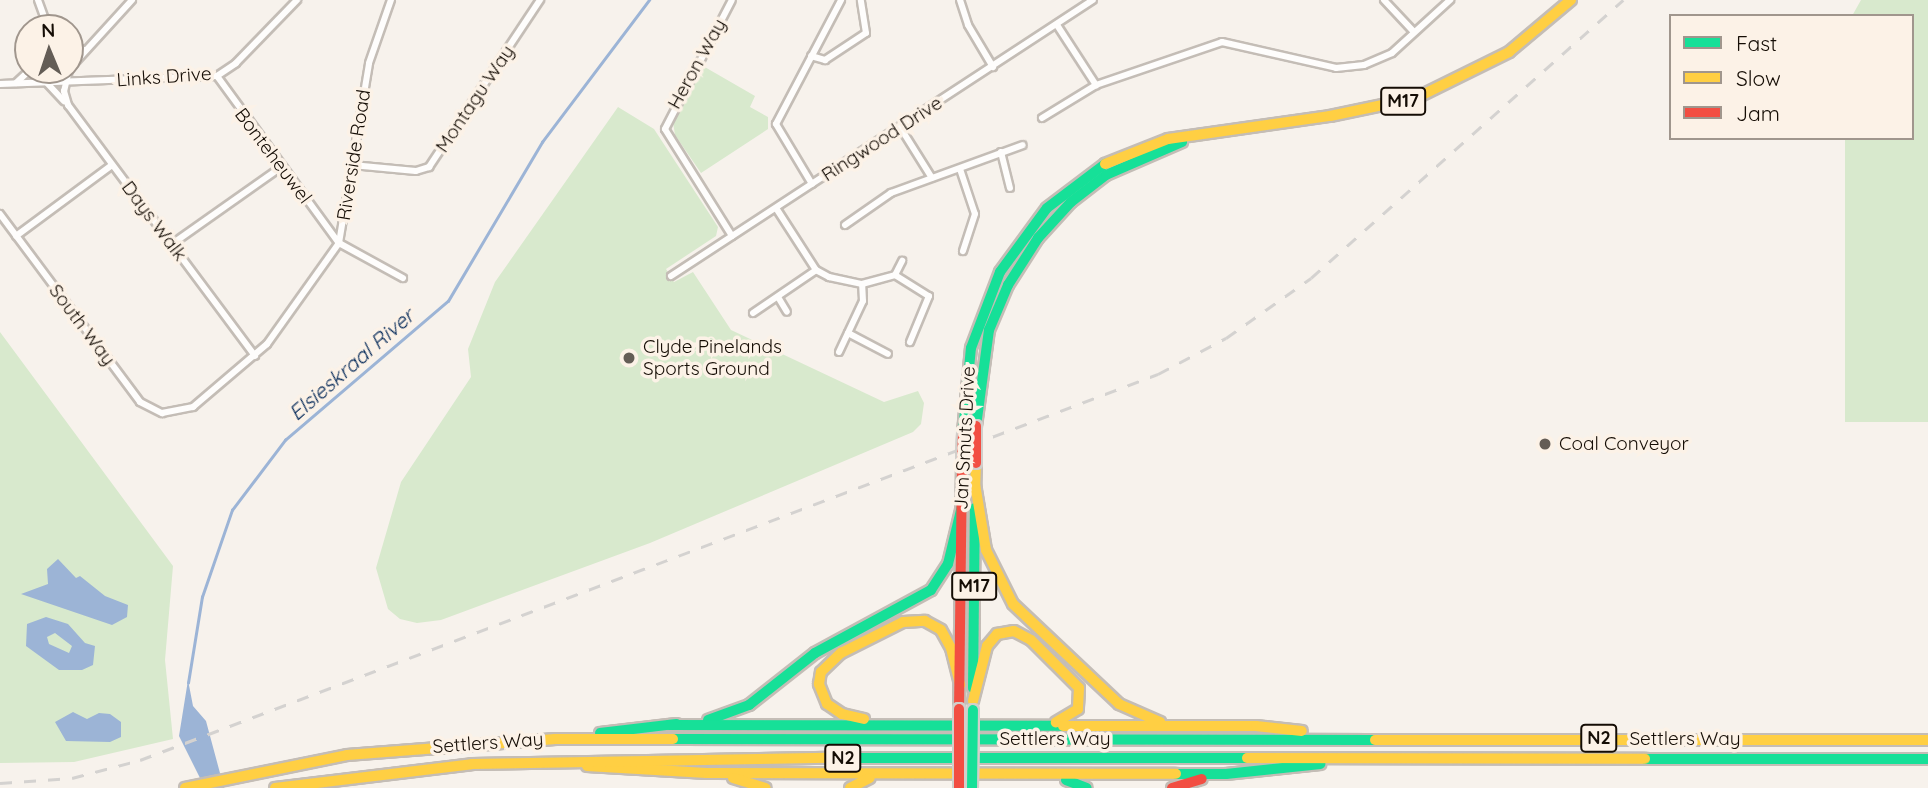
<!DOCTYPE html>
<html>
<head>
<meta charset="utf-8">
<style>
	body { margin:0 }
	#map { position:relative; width:1928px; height:788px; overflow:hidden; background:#f7f2ec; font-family:Quicksand,sans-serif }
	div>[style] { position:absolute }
	.green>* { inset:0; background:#d8e9cd }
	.water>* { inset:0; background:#9cb4d6 }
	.stream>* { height:2.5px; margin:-1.25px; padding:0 1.25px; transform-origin:1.25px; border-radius:1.25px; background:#9cb4d6 }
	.roads { filter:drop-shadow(2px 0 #c4bdb6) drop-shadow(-2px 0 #c4bdb6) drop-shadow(0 2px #c4bdb6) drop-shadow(0 -2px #c4bdb6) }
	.street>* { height:6px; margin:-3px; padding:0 3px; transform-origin:3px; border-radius:3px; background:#fefdfc }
	.fast>* { height:10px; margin:-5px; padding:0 5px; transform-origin:5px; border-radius:5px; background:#16e098 }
	.slow>* { height:10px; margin:-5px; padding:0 5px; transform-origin:5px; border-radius:5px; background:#ffcf43 }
	.jam>* { height:10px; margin:-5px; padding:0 5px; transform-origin:5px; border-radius:5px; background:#f24e42 }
	.rail>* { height:2.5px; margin-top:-1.25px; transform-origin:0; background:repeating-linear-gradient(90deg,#d4d2d0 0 12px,transparent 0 24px) }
	.bridges { filter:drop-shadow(2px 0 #d2cfcb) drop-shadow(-2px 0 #d2cfcb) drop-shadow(0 2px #d2cfcb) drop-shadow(0 -2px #d2cfcb) }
	.fast-bridge>* { height:10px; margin:-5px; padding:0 5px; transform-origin:5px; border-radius:5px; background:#16e098 }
	.jam-bridge>* { height:10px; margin:-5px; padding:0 5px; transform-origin:5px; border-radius:5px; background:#f24e42 }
	.dots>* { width:19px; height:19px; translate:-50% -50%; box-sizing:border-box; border:4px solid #fcf2e7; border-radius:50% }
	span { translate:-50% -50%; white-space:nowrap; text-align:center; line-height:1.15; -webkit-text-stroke:7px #fcf2e7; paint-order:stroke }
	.shield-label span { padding:2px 5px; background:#fcf2e7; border:2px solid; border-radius:5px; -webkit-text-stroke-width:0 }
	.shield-label { font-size:18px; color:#150d05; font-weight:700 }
	.street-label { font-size:19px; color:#150d05 }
	.poi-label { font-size:19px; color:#150d05 }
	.left { translate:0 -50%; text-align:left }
	.water-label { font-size:21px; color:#072b5a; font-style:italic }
	.legend { position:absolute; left:1669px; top:14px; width:245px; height:126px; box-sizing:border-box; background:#fcf2e7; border:2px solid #a0968d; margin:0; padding:9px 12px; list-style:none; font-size:21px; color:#150d05 }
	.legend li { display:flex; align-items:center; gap:14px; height:35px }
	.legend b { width:35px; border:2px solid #a0968d }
	.north { position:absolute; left:14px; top:14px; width:70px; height:70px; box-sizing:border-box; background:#fcf2e7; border:2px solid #a0968d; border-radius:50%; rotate:358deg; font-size:19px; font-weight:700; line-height:28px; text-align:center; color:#150d05 }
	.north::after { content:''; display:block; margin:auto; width:24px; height:32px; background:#645d56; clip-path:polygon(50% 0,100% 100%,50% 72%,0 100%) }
</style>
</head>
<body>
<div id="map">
	<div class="green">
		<i style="clip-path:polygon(1861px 0,1928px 0,1928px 422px,1845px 422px,1845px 138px,1912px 138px,1912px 16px,1852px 16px)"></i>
		<i style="clip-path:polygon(703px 66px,755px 96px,750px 107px,768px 117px,768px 129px,701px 173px,675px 135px,673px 122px)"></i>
		<i style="clip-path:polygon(618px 107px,654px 129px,718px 227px,716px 236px,666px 269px,674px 282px,693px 272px,731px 330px,884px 402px,918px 391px,924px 403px,921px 424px,913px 432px,650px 543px,441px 620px,417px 623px,400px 619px,388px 609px,376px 568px,401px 482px,471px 377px,468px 349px,495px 282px)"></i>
		<i style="clip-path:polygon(0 332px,173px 566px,165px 660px,173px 739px,74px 762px,0 763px)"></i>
	</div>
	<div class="water">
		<i style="clip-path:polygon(58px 559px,76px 578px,80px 576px,105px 596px,128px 605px,127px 617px,112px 625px,21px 594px,48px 584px,47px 569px)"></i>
		<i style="clip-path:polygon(evenodd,46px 617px,68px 624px,85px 643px,95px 646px,93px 665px,82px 670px,59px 670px,26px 646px,27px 624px,46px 617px,55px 633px,72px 646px,69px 653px,49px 644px,47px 637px,55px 633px)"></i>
		<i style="clip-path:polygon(188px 680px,193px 706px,206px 721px,224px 788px,205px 788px,179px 736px)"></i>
		<i style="clip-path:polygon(73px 712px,87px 719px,99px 713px,110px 714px,121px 722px,121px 737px,110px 742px,66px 741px,55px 722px)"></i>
	</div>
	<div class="stream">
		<i style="left:188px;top:683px;width:87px;rotate:-80.8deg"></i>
		<i style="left:202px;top:597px;width:92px;rotate:-71deg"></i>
		<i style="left:232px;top:510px;width:88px;rotate:-52.9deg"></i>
		<i style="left:285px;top:440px;width:214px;rotate:-40.5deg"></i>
		<i style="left:448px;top:301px;width:185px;rotate:-59.4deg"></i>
		<i style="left:542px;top:142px;width:178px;rotate:-53deg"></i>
	</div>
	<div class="roads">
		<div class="street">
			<i style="left:38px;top:0;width:30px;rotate:70deg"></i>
			<i style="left:960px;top:0;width:26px;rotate:72deg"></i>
			<i style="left:968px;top:25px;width:49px;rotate:59.2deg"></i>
			<i style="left:1384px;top:0;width:44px;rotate:46.8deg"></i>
			<i style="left:1057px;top:25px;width:72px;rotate:57deg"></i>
			<i style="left:70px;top:45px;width:15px;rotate:20deg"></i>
			<i style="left:811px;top:56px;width:15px;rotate:16deg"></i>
			<i style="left:825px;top:60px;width:49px;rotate:-33.4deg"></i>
			<i style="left:866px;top:33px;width:33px;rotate:-99deg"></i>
			<i style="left:70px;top:68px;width:92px;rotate:-47.6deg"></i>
			<i style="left:69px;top:70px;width:22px;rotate:103deg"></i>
			<i style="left:64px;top:91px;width:15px;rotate:74deg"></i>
			<i style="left:68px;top:105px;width:313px;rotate:53.3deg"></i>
			<i style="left:217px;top:76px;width:207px;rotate:53.9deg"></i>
			<i style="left:339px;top:243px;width:73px;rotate:28.7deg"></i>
			<i style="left:16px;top:83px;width:19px;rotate:-43deg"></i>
			<i style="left:47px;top:83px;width:25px;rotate:47deg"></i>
			<i style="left:0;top:84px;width:217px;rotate:-2.1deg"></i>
			<i style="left:217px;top:76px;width:23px;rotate:-34deg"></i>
			<i style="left:236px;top:63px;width:88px;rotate:-45.9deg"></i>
			<i style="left:1042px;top:118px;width:63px;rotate:-31.4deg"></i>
			<i style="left:1096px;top:85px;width:133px;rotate:-18.8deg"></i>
			<i style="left:1222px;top:42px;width:117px;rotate:12.8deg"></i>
			<i style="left:1336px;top:68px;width:28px;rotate:-6deg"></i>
			<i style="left:1364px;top:65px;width:30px;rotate:-23deg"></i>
			<i style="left:1392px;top:53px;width:79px;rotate:-42.4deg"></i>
			<i style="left:900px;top:127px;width:60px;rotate:57.9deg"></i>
			<i style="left:1001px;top:152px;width:37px;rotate:76deg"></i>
			<i style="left:352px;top:165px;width:64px;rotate:5.4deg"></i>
			<i style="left:416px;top:171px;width:14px;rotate:-17deg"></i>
			<i style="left:429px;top:167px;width:201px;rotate:-56.4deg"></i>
			<i style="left:960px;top:169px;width:47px;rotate:71.6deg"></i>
			<i style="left:975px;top:214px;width:39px;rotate:108deg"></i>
			<i style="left:812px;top:184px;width:70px;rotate:-121deg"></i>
			<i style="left:776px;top:124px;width:140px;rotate:-62.3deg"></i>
			<i style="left:776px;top:208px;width:74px;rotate:57.2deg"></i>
			<i style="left:816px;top:270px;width:15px;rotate:28deg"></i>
			<i style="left:829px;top:277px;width:34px;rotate:12deg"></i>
			<i style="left:862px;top:284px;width:34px;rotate:-15deg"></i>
			<i style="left:895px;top:275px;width:16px;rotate:-63deg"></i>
			<i style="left:0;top:214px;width:234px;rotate:53.3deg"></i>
			<i style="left:140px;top:402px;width:25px;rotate:27deg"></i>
			<i style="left:162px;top:413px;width:32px;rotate:-11deg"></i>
			<i style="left:193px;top:407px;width:97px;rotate:-40.4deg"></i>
			<i style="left:267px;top:344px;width:124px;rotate:-54.5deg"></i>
			<i style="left:339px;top:243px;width:182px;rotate:-80.5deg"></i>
			<i style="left:369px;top:63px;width:67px;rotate:-70.8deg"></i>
			<i style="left:845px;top:225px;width:56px;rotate:-34.8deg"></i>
			<i style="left:891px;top:193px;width:140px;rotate:-20deg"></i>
			<i style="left:16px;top:236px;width:119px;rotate:-36.5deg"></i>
			<i style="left:732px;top:236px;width:126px;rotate:-122.1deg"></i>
			<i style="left:665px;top:129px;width:145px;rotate:-62.6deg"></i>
			<i style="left:172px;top:244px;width:133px;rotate:-35.2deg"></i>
			<i style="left:895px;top:275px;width:40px;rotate:32deg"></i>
			<i style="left:929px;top:296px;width:50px;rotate:112.4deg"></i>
			<i style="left:671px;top:276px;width:504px;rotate:-33.19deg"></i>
			<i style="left:778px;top:297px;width:17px;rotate:59deg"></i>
			<i style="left:753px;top:313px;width:76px;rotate:-34.3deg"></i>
			<i style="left:848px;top:333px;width:45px;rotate:27.7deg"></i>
			<i style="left:839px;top:352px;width:56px;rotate:-64.8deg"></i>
			<i style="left:863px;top:301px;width:17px;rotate:-93deg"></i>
		</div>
		<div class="fast">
			<i style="left:976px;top:426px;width:97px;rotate:-82.3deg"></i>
			<i style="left:989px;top:330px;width:49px;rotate:-67.1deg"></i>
			<i style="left:1008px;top:285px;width:56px;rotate:-57.4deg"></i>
			<i style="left:1038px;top:238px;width:49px;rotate:-47.5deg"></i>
			<i style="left:1071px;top:202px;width:44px;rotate:-37.6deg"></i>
			<i style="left:1106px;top:175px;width:83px;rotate:-23.5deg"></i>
			<i style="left:963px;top:432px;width:84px;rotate:-84.6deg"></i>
			<i style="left:971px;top:348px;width:81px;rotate:-69.1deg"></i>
			<i style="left:1000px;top:272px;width:79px;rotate:-53.7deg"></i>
			<i style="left:1047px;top:208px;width:73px;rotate:-37.2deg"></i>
			<i style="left:973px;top:688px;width:180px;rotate:-89.4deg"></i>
			<i style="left:708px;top:720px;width:44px;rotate:-20.1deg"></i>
			<i style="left:749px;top:705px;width:84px;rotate:-38.2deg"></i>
			<i style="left:815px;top:653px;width:132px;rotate:-28.5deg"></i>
			<i style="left:931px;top:590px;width:31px;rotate:-57deg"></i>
			<i style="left:948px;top:564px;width:60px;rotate:-76.4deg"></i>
			<i style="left:669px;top:725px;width:394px;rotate:0.1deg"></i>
			<i style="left:600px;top:733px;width:77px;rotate:-6.8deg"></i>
			<i style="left:673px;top:739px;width:702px;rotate:0.08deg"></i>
			<i style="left:829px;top:758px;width:418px"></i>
			<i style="left:1645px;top:759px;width:283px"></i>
			<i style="left:1176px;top:774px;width:50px"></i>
			<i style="left:1226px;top:774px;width:95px;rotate:-6.1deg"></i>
			<i style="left:1066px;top:780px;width:22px;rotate:21deg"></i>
		</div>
		<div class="slow">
			<i style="left:1105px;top:164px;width:68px;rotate:-21.6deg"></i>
			<i style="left:1168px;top:139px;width:164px;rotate:-8.1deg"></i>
			<i style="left:1330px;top:116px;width:88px;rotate:-11.8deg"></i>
			<i style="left:1416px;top:98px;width:104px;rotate:-26.3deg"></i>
			<i style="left:1509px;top:52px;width:81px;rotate:-40deg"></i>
			<i style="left:975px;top:484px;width:67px;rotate:80.5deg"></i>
			<i style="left:986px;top:550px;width:60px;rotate:63.4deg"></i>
			<i style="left:1013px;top:604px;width:146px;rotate:43.3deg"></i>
			<i style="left:1119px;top:704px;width:45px;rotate:23.7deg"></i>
			<i style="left:975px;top:492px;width:29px;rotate:-88deg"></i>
			<i style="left:973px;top:701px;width:57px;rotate:-75.7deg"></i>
			<i style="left:987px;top:646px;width:16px;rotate:-50deg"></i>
			<i style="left:997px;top:634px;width:17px;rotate:-10deg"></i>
			<i style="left:1014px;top:631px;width:19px;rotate:28deg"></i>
			<i style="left:1031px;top:640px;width:68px;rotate:45deg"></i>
			<i style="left:1079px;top:688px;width:21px;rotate:93deg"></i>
			<i style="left:1078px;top:709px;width:26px;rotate:149deg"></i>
			<i style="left:864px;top:719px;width:23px;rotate:-167deg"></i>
			<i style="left:842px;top:714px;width:18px;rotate:-146deg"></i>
			<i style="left:827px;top:704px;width:22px;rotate:-112deg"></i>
			<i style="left:819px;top:684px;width:12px;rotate:-81deg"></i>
			<i style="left:821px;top:672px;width:28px;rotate:-44deg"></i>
			<i style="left:841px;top:653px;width:69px;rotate:-26.6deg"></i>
			<i style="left:903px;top:622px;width:22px;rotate:-3deg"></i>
			<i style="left:925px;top:621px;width:18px;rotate:29deg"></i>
			<i style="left:941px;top:630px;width:21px;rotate:61deg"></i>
			<i style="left:951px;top:648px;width:38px;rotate:76deg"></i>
			<i style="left:1063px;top:726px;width:193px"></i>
			<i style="left:1256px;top:726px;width:46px;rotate:6.2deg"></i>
			<i style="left:1375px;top:740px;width:553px"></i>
			<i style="left:1247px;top:758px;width:398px;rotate:0.1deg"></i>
			<i style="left:587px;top:766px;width:120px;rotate:3.3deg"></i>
			<i style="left:707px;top:773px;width:469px;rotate:0.1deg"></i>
			<i style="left:733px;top:778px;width:34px;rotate:17deg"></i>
			<i style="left:185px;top:788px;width:165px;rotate:-11.5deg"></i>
			<i style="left:347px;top:755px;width:209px;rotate:-4.4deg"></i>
			<i style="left:555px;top:739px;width:118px"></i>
			<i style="left:275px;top:788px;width:198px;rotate:-6.9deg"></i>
			<i style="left:472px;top:764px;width:357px;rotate:-1deg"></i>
			<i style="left:850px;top:788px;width:22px;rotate:-27deg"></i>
		</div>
		<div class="jam">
			<i style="left:959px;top:709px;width:247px;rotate:-89.3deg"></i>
			<i style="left:1172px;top:788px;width:31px;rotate:-17deg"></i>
		</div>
	</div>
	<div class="rail">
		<i style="left:0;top:783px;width:72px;rotate:-4deg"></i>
		<i style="left:72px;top:778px;width:70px;rotate:-14.8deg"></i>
		<i style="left:140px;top:760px;width:1089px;rotate:-20.77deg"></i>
		<i style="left:1158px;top:374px;width:77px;rotate:-27.9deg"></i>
		<i style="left:1226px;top:338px;width:104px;rotate:-35.2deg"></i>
		<i style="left:1311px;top:278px;width:418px;rotate:-41.7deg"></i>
	</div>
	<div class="bridges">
		<div class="fast-bridge">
			<i style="left:972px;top:788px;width:78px;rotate:-89.3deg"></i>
		</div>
		<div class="jam-bridge">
			<i style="left:976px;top:426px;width:37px;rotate:90deg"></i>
			<i style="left:962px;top:462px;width:30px;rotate:-88deg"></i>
			<i style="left:959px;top:709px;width:79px;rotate:90deg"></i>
		</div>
	</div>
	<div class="dots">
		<i style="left:629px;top:358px;background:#645d56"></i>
		<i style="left:1545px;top:444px;background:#645d56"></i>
	</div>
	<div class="shield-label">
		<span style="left:1403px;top:101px">M17</span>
		<span style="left:974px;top:586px">M17</span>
		<span style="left:1599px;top:738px">N2</span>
		<span style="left:843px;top:758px">N2</span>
	</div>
	<div class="street-label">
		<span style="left:697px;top:64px;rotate:-61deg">Heron Way</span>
		<span style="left:164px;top:77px;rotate:-4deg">Links Drive</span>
		<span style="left:475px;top:99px;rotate:-56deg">Montagu Way</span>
		<span style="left:882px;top:139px;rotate:-33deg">Ringwood Drive</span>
		<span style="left:354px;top:155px;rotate:-81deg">Riverside Road</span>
		<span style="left:273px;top:156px;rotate:53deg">Bonteheuwel</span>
		<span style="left:154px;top:221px;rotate:53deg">Days Walk</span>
		<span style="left:82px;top:325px;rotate:53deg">South Way</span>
		<span style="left:965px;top:438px;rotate:-87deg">Jan Smuts Drive</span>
		<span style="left:1055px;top:739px">Settlers Way</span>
		<span style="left:1685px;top:739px">Settlers Way</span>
		<span style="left:488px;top:743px;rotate:-4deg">Settlers Way</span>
	</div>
	<div class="poi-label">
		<span class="left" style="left:643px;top:358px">Clyde Pinelands<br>Sports Ground</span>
		<span class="left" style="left:1559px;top:444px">Coal Conveyor</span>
	</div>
	<div class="water-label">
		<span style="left:351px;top:364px;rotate:-41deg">Elsieskraal River</span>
	</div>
	<ul class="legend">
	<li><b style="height:9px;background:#16e098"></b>Fast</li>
	<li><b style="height:9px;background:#ffcf43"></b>Slow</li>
	<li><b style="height:9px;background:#f24e42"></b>Jam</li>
	</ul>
	<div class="north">N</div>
</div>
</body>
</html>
